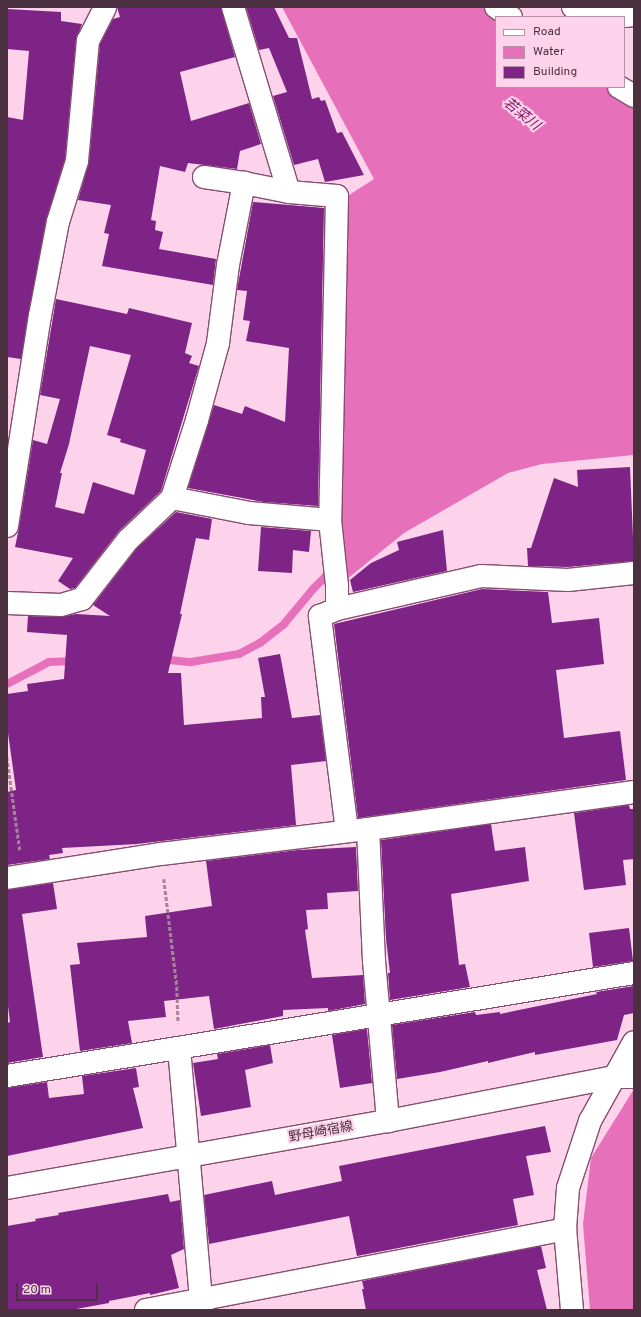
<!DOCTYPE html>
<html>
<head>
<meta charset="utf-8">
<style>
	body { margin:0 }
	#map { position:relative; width:641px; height:1317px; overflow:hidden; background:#fcd3ea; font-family:Overpass,"Noto Sans JP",sans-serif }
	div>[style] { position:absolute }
	.water>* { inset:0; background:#e770bb }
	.stream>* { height:8px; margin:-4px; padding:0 4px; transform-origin:4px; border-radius:4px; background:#e770bb }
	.building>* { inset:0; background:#7d2486 }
	.path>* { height:2.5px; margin-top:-1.25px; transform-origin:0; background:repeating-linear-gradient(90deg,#a68497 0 4px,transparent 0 6px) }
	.roads { filter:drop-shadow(1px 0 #864d70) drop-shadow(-1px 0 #864d70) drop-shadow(0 1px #864d70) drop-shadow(0 -1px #864d70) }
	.minor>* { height:22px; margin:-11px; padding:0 11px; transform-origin:11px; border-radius:11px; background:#fff }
	.major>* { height:22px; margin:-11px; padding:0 11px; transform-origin:11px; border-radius:11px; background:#fff }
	span { translate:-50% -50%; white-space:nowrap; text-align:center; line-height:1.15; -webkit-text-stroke:4px #fcd3ea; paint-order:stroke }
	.street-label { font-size:13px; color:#4b3040 }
	.water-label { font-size:14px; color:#861a65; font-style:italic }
	.frame { position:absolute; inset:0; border:8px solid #4b3040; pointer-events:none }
	.legend { position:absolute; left:495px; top:16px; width:130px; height:72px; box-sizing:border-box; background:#fcd3ea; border:1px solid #b592a6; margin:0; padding:5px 7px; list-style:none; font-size:12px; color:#4b3040 }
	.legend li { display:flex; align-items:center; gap:8px; height:20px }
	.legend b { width:20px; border:1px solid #b592a6 }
	.scale { position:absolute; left:16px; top:1283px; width:82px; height:18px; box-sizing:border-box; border:2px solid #4b3040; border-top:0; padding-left:5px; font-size:12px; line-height:14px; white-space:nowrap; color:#4b3040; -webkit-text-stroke:3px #fcd3ea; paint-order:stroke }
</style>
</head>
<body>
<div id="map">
	<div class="water">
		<i style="clip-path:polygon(282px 7px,491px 7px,496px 17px,496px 87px,607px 87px,634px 104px,634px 455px,542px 464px,508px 473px,404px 533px,347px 579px,341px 539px,346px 197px,374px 179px)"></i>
		<i style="clip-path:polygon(634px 1089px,634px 1310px,590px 1310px,583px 1224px,591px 1158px)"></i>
	</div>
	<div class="stream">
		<i style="left:160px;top:659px;width:31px;rotate:6deg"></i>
		<i style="left:191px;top:662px;width:49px;rotate:-9.5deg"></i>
		<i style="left:239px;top:654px;width:24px;rotate:-28deg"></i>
		<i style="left:260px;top:643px;width:31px;rotate:-38deg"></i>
		<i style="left:284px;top:624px;width:47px;rotate:-50.2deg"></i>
		<i style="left:314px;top:588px;width:25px;rotate:-45deg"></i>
		<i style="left:7px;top:684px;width:47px;rotate:-27.6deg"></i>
		<i style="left:49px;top:662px;width:26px;rotate:-2deg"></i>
	</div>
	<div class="building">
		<i style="clip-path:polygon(117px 7px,221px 7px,235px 57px,180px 72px,191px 121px,249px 103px,261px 144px,240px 151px,237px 169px,188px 163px,185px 172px,160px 166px,151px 220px,156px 221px,155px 230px,163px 232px,159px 249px,216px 259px,213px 285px,102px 266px,109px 234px,104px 233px,111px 205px,78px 200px,89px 162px,100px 44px,113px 19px,120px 17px)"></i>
		<i style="clip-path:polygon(246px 7px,274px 7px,289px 38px,297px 38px,312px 99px,319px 97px,321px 101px,325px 100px,337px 133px,342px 132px,364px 175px,325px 182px,318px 159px,294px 165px,273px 96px,287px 92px,269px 48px,259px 50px)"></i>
		<i style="clip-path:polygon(7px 9px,61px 12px,61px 21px,82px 24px,76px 40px,65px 159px,46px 220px,21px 359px,7px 357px,7px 117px,23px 120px,29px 51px,7px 49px)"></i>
		<i style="clip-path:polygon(253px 202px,324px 208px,318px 506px,264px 502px,188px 488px,214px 405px,242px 414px,245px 406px,285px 422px,289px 348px,246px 341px,250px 321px,243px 320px,247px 291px,237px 290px)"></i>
		<i style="clip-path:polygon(evenodd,56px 299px,127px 314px,129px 308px,192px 323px,185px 353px,192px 356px,189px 363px,199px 366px,161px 491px,119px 531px,75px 588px,70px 589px,58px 581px,73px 558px,15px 547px,19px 528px,33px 440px,47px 444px,60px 399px,40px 395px,56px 299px,90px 346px,131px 355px,107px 435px,121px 439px,120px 442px,146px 450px,134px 495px,93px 482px,84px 514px,55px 507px,62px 473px,60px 473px,69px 444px,90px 346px)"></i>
		<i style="clip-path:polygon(630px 467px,634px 561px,568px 567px,528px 566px,527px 548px,531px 548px,554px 478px,578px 487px,577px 470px)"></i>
		<i style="clip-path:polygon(176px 512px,212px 519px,209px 540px,196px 538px,180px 614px,182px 614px,168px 673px,181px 673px,184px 725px,262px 718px,261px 697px,265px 697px,258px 658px,280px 654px,292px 718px,320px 715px,326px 761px,291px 765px,296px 825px,137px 844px,62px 848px,63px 853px,49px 855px,50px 859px,7px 865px,7px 792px,16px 790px,7px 726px,7px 694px,28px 691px,27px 684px,64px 679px,67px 635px,27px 632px,28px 616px,61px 617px,76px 614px,110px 616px,93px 605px,137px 548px)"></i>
		<i style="clip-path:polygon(261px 527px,311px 531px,309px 552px,293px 550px,292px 573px,258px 571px)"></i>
		<i style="clip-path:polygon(443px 530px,447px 571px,353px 592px,350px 580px,371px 563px,399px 550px,397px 542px)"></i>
		<i style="clip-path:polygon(482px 589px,548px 592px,552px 623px,599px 618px,604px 664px,556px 670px,564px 738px,620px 731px,626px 780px,358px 818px,334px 624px)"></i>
		<i style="clip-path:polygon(629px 805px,630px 809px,634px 809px,634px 859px,623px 860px,626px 885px,584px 890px,574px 813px)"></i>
		<i style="clip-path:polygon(491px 824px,495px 851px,525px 847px,529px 881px,451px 894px,459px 965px,465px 964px,470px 987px,390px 1000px,388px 973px,390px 973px,386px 939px,381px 840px)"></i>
		<i style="clip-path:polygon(356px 847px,358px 891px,327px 893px,328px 909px,306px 910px,308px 929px,305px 930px,312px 978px,363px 975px,365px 1004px,328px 1011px,328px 1008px,283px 1010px,283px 1016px,214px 1029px,209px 996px,164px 1001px,166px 1017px,128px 1021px,132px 1043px,80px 1051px,70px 965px,80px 964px,77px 943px,147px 937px,145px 916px,212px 906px,206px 861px,298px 850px)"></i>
		<i style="clip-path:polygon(53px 883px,57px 909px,22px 914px,43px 1057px,7px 1063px,7px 1023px,10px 1022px,7px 998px,7px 890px)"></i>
		<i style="clip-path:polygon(629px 928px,633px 961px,593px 967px,589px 933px)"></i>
		<i style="clip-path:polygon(634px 986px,634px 1013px,624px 1015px,617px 1040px,535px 1055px,535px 1052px,488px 1063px,488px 1061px,440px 1072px,397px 1079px,392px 1025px,475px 1012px,476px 1015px,500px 1012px,500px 1014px,597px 994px,596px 992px)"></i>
		<i style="clip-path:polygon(367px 1029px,372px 1083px,340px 1088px,332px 1035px)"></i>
		<i style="clip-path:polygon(270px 1045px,273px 1063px,245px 1070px,251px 1107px,201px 1116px,193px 1063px,218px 1059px,217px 1054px)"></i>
		<i style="clip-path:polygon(136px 1068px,139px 1087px,133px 1088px,143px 1128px,7px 1156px,7px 1088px,47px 1082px,49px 1098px,84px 1094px,82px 1076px)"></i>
		<i style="clip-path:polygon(545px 1126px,551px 1152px,526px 1156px,534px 1195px,513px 1199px,518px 1225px,357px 1256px,349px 1216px,209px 1244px,204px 1195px,272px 1181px,275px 1195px,342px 1181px,339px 1166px)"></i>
		<i style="clip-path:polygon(168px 1194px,170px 1202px,180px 1200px,184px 1249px,171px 1255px,179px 1288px,150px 1295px,150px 1293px,109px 1301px,109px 1303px,71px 1310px,7px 1310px,7px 1226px,36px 1221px,35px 1219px,59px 1215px,58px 1213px)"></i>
		<i style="clip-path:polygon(541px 1246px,546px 1268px,537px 1270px,547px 1310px,366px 1310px,362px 1289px,364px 1289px,362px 1281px)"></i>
	</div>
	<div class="path">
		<i style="left:7px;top:757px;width:95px;rotate:82.1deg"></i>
		<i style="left:164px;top:879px;width:109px;rotate:83.1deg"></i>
		<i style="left:177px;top:987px;width:36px;rotate:88deg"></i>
	</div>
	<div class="roads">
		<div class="minor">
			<i style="left:233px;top:7px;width:193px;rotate:73.2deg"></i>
			<i style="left:289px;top:192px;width:48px;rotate:4.8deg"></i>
			<i style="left:337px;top:196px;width:324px;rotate:91.2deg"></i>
			<i style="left:330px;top:520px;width:66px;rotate:83.9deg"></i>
			<i style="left:337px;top:586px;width:23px;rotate:90deg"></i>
			<i style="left:496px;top:7px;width:18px;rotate:34deg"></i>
			<i style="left:573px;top:7px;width:52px;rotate:10deg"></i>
			<i style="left:624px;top:16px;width:10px;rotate:-6deg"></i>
			<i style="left:619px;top:87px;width:17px;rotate:31deg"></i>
			<i style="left:204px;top:177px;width:40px;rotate:8.5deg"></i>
			<i style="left:172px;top:498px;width:78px;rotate:11deg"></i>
			<i style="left:249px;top:513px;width:81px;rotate:4.9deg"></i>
			<i style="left:7px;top:526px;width:213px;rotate:-81.1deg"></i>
			<i style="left:40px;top:316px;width:96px;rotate:-79.2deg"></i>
			<i style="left:58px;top:222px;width:64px;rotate:-72.7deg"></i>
			<i style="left:77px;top:161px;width:121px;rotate:-84.8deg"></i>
			<i style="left:88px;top:41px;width:38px;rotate:-63deg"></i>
			<i style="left:7px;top:603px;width:54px;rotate:2.1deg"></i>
			<i style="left:61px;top:605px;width:22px;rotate:-16deg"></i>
			<i style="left:82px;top:599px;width:75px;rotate:-52.1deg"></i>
			<i style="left:128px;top:540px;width:61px;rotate:-43.7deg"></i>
			<i style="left:172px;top:498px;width:82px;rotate:-72.2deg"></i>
			<i style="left:197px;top:420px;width:80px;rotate:-74.7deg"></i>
			<i style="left:218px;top:343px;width:79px;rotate:-82.7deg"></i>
			<i style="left:228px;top:265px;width:84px;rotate:-79deg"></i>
			<i style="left:244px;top:183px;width:46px;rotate:11.3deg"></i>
			<i style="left:368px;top:829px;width:132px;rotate:87.4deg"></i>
			<i style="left:374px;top:961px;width:161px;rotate:85deg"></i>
			<i style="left:347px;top:831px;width:217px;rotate:-97.2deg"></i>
			<i style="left:320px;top:616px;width:18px;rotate:-22deg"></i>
			<i style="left:337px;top:609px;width:148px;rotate:-12.9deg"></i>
			<i style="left:481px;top:576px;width:87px;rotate:2.6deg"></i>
			<i style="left:568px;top:580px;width:66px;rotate:-6.1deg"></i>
			<i style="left:7px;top:878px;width:156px;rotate:-8.9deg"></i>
			<i style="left:161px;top:854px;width:209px;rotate:-6.9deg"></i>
			<i style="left:368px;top:829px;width:269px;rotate:-7.9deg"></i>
			<i style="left:179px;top:1048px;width:263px;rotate:85deg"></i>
			<i style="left:7px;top:1076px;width:635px;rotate:-9.33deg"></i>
			<i style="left:146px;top:1310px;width:427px;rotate:-10.9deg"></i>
			<i style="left:572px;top:1310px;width:81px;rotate:-94.9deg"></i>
			<i style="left:565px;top:1229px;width:41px;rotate:-85.8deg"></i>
			<i style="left:568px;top:1188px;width:71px;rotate:-71.8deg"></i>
			<i style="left:590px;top:1121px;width:90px;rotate:-60.9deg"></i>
		</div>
		<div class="major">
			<i style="left:7px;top:1188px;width:387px;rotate:-10deg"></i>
			<i style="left:388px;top:1121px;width:230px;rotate:-11deg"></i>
			<i style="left:614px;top:1077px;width:20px"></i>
		</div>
	</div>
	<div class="street-label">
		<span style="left:321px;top:1133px;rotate:-10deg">野母崎宿線</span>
	</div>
	<div class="water-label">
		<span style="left:521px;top:115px;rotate:39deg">若菜川</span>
	</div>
	<div class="frame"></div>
	<ul class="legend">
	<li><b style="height:5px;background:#fff"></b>Road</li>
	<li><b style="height:11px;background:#e770bb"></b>Water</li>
	<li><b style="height:11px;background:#7d2486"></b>Building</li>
	</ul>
	<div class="scale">20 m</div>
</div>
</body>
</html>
